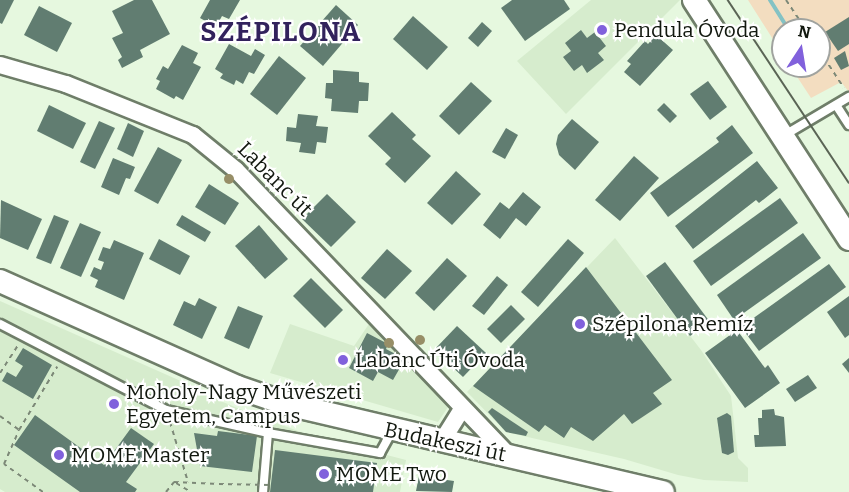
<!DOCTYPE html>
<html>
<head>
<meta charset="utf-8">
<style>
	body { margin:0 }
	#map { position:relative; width:849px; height:492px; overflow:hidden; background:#e6f8df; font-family:Bitter,serif }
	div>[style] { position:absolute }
	.built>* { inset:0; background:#d6eccd }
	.green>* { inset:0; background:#f3ddc0 }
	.stream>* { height:4px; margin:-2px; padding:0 2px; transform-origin:2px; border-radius:2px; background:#84c2c4 }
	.building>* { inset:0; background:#617d71 }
	.path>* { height:2px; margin-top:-1px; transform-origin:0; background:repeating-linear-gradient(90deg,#7c8877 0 4.5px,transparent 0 9px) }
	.roads { filter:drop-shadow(2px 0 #6f7e69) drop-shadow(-2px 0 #6f7e69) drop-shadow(0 2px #6f7e69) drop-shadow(0 -2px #6f7e69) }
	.service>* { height:8px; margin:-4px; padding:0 4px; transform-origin:4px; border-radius:4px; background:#fff }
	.minor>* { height:16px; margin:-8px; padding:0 8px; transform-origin:8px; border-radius:8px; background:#fff }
	.secondary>* { height:22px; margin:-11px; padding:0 11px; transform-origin:11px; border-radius:11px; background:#fff }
	.tram>* { height:1.5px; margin:-0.75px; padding:0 0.75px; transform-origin:0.75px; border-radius:0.75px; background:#5a6455 }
	.path-bridge>* { height:2px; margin-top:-1px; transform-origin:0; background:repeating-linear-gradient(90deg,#7c8877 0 4.5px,transparent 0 9px) }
	.trees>* { width:10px; height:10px; margin:-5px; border-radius:50%; background:#978e67 }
	.dots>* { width:16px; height:16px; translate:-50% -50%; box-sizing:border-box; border:3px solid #fff; border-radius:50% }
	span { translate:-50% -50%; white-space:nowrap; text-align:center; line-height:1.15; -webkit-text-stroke:4.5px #fff; paint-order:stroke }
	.poi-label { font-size:21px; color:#12180f }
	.left { translate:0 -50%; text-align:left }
	.street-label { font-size:21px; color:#12180f }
	.district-label { font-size:27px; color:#32225c; font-weight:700; letter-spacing:1.5px }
	.north { position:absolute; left:771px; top:18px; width:60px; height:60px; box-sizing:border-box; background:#fff; border:2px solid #a0a39f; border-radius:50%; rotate:12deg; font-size:16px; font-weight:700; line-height:24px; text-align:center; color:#12180f }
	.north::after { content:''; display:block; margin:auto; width:21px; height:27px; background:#8161dc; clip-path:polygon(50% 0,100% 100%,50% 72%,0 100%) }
</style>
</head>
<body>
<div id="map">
	<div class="built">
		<i style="clip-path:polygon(591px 0,680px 0,566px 114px,517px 61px)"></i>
		<i style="clip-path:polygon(615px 238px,701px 350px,731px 396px,738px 458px,748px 468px,748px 482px,704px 480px,678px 475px,624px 459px,506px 432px,467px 392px)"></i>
		<i style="clip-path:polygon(0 301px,183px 382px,206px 395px,252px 414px,306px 434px,406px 460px,400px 492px,5px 492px,0 489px)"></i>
		<i style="clip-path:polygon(371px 321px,452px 401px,438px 422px,270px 373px,290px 324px,354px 346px)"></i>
	</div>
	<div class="green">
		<i style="clip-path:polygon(748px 0,849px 0,849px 92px,841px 82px,811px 98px,790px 66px,819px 66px,819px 30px,783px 30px,783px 55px)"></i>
	</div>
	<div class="stream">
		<i style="left:770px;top:0;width:36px;rotate:58deg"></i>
	</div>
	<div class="building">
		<i style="clip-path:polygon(0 0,14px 0,2px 24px,0 23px)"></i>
		<i style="clip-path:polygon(134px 0,152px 0,170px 34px,140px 50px,143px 57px,122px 68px,118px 60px,122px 57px,112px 38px,123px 33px,112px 11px)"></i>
		<i style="clip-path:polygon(210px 0,240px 0,229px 19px,222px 16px,216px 27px,200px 18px)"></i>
		<i style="clip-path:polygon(512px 0,564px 0,570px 9px,525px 41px,501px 8px)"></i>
		<i style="clip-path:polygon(336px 5px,358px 25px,323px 66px,300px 46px)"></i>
		<i style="clip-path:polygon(39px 6px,72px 23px,57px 52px,24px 35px)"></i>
		<i style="clip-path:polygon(413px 16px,448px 47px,427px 70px,393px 39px)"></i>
		<i style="clip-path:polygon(849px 17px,849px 44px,838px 51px,825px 32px)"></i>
		<i style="clip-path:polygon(482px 22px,492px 31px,478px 47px,468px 38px)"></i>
		<i style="clip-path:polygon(581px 30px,587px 38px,595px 32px,606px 46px,598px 53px,604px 60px,587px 73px,582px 65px,574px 71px,563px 57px,571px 51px,565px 43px)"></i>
		<i style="clip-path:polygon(656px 35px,673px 50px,640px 86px,624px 72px,631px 64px,627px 61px,645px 41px,648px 44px)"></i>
		<i style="clip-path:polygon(229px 44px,251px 56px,255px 49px,265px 55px,254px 74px,249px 72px,243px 84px,236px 80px,234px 85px,220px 78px,223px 74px,215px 69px)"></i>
		<i style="clip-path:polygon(182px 45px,198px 53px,193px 63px,201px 67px,183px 100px,176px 96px,174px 99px,156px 89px,160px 81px,156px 79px,163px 66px,168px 69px)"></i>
		<i style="clip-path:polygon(845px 51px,849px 66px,841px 70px,834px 58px)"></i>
		<i style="clip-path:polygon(279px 56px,306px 78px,277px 115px,250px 94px)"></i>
		<i style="clip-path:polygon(333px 70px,359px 72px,359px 82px,369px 83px,368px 101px,359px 101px,358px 113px,331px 111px,332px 99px,325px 98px,326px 83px,333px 83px)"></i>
		<i style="clip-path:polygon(708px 81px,727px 107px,710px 120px,690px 94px)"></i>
		<i style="clip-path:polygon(471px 82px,492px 101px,459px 135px,439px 116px)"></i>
		<i style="clip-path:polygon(664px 103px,677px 116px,670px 123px,657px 110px)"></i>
		<i style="clip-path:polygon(49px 105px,86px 123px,73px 149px,37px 131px)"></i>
		<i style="clip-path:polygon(392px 112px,416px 135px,412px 139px,431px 156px,405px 183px,385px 164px,391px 158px,368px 136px)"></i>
		<i style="clip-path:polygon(298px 114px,318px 116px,316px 126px,328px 127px,326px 143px,317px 142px,315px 154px,299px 152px,301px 143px,286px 141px,287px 127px,296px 128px)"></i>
		<i style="clip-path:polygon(572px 119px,599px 142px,575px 170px,559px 155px,556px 144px,558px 135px)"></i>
		<i style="clip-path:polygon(99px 121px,115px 128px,95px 169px,80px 162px)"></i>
		<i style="clip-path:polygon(128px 123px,144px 131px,133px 157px,117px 149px)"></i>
		<i style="clip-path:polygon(732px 125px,753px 153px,668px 217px,650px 193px,719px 142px,716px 138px)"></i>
		<i style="clip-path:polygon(506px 128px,518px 135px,505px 159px,492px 152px)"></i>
		<i style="clip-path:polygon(158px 147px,182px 160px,158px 204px,134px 191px)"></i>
		<i style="clip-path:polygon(634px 156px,659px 178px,620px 221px,595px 200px)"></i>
		<i style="clip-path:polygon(113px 158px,135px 167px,130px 179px,126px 178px,119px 195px,101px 187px)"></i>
		<i style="clip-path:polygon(757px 161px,778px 188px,759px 203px,756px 200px,693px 249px,675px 226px)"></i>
		<i style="clip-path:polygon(456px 171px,481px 194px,452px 225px,427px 203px)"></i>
		<i style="clip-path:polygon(209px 184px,239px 203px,225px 225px,195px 207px)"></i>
		<i style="clip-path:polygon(523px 192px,541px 207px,526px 226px,516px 218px,500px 239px,483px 225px,500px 202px,509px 209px)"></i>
		<i style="clip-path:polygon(327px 194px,356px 222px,331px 247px,302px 219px)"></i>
		<i style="clip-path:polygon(780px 198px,798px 223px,711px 286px,693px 261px)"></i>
		<i style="clip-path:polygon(1px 200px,42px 219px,28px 250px,0 238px)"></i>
		<i style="clip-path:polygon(54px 215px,69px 221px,51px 264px,36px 258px)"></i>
		<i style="clip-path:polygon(182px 215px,211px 232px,205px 242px,176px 225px)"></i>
		<i style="clip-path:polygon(80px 223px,101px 232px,81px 277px,60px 268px)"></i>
		<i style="clip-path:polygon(259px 225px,288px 259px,265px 279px,235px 246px)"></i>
		<i style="clip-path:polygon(803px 233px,821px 258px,734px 320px,717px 295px)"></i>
		<i style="clip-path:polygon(159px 239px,190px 256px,180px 275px,149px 259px)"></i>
		<i style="clip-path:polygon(568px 239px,584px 253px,538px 307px,521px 292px)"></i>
		<i style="clip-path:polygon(114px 240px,144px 253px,124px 300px,95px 287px,98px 280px,90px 276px,94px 267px,101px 270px,104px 262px,98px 260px,103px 247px,110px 249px)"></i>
		<i style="clip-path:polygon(387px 249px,412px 271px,385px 299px,361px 278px)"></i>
		<i style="clip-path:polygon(447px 258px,467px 276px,434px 311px,415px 293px)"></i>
		<i style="clip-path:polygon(665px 262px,710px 322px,690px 336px,646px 276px)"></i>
		<i style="clip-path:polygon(829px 264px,846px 287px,759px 351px,741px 327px)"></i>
		<i style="clip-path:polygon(586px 267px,672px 380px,653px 393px,662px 404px,632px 424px,624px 414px,593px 441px,571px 427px,564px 438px,545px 425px,539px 432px,473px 386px)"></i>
		<i style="clip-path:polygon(497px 276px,508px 285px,484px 315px,472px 306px)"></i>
		<i style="clip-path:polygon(311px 278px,343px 310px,325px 328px,293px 296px)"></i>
		<i style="clip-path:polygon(849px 296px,849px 335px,845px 338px,827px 312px)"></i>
		<i style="clip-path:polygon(199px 298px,217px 307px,202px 339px,173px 325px,184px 301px,195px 306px)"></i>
		<i style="clip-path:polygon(511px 305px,525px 319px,501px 343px,487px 329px)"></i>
		<i style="clip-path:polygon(238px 306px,263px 316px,249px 349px,224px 338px)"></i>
		<i style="clip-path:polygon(457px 326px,486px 353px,463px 377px,434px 350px)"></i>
		<i style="clip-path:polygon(737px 330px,765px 368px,768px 365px,780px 383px,745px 408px,705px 353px)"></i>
		<i style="clip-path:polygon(367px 333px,388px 344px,386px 349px,405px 359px,393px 380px,378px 372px,373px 381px,349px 368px)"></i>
		<i style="clip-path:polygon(23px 348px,52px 365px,33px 399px,2px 381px,7px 372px,16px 377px,23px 366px,15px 361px)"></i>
		<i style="clip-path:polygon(849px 358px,849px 373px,842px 364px)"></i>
		<i style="clip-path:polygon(808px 375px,817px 388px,795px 402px,786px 389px)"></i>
		<i style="clip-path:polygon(492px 408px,528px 432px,526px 436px,506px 432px,488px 412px)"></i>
		<i style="clip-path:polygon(774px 409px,775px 415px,784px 417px,786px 446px,755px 447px,754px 435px,759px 435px,758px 418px,762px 418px,762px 410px)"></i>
		<i style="clip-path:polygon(727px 413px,731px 416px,734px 452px,728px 455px,722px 453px,717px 418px)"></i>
		<i style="clip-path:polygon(35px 415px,104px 465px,131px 428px,154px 444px,126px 482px,137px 489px,135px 492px,80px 492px,14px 445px)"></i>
		<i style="clip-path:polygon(218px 431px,257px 436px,252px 472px,200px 466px,194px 433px,217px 436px)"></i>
		<i style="clip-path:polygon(275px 450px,377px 463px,373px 492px,270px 492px)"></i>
		<i style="clip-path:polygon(419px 476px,454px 481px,452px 492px,416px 491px)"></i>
	</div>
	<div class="path">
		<i style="left:786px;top:0;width:36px;rotate:56deg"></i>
		<i style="left:819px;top:50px;width:45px;rotate:56.7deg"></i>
		<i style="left:0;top:373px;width:35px;rotate:-57deg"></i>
		<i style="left:0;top:416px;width:24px;rotate:36deg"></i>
		<i style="left:170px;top:422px;width:63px;rotate:73.3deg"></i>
		<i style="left:174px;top:482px;width:45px;rotate:2.5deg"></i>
		<i style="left:176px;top:483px;width:17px;rotate:31deg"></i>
		<i style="left:43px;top:492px;width:48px;rotate:-144.3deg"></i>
		<i style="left:4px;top:464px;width:37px;rotate:-66deg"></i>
		<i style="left:19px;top:430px;width:74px;rotate:-58.9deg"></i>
		<i style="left:166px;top:492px;width:13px;rotate:-51deg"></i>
	</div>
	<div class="roads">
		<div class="service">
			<i style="left:836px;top:105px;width:24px;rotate:57deg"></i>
			<i style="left:783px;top:136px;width:77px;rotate:-30.6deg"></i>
			<i style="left:0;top:324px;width:187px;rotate:27.4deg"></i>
			<i style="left:166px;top:410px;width:105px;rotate:12.7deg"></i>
			<i style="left:268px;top:433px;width:59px;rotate:94.8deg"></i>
			<i style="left:268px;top:433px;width:114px;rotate:10.1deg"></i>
			<i style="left:380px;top:453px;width:26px;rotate:-61deg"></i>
		</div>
		<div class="minor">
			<i style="left:0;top:65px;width:69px;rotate:16.1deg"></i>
			<i style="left:66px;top:84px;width:137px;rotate:21.9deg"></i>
			<i style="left:193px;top:135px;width:55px;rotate:39.1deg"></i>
			<i style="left:236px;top:170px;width:394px;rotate:46.3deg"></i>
			<i style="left:442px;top:441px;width:39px;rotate:-58deg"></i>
		</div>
		<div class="secondary">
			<i style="left:694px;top:0;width:285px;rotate:57deg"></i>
			<i style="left:0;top:281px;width:260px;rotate:24.1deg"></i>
			<i style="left:237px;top:387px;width:53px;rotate:18.8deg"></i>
			<i style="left:287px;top:404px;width:386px;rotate:13.2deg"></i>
		</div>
	</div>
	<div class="tram">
		<i style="left:728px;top:0;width:219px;rotate:56.5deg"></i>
	</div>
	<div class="path-bridge">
		<i style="left:219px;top:484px;width:51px;rotate:1.1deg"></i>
	</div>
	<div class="trees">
		<i style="left:229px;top:179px"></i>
		<i style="left:420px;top:340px"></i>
		<i style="left:389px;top:343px"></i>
	</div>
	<div class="dots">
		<i style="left:602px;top:30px;background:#8161dc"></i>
		<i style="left:580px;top:324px;background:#8161dc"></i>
		<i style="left:343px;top:360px;background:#8161dc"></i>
		<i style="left:114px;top:404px;background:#8161dc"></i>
		<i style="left:59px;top:455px;background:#8161dc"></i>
		<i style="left:324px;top:474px;background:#8161dc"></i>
	</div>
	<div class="poi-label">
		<span class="left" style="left:614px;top:30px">Pendula Óvoda</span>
		<span class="left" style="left:592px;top:324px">Szépilona Remíz</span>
		<span class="left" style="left:355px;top:360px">Labanc Úti Óvoda</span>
		<span class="left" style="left:126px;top:404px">Moholy-Nagy Művészeti<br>Egyetem, Campus</span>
		<span class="left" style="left:71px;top:455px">MOME Master</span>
		<span class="left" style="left:336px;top:474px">MOME Two</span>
	</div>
	<div class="street-label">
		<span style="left:275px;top:179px;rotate:45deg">Labanc út</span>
		<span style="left:445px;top:442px;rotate:12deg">Budakeszi út</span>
	</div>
	<div class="district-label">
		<span style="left:281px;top:33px">SZÉPILONA</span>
	</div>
	<div class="north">N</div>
</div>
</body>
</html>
